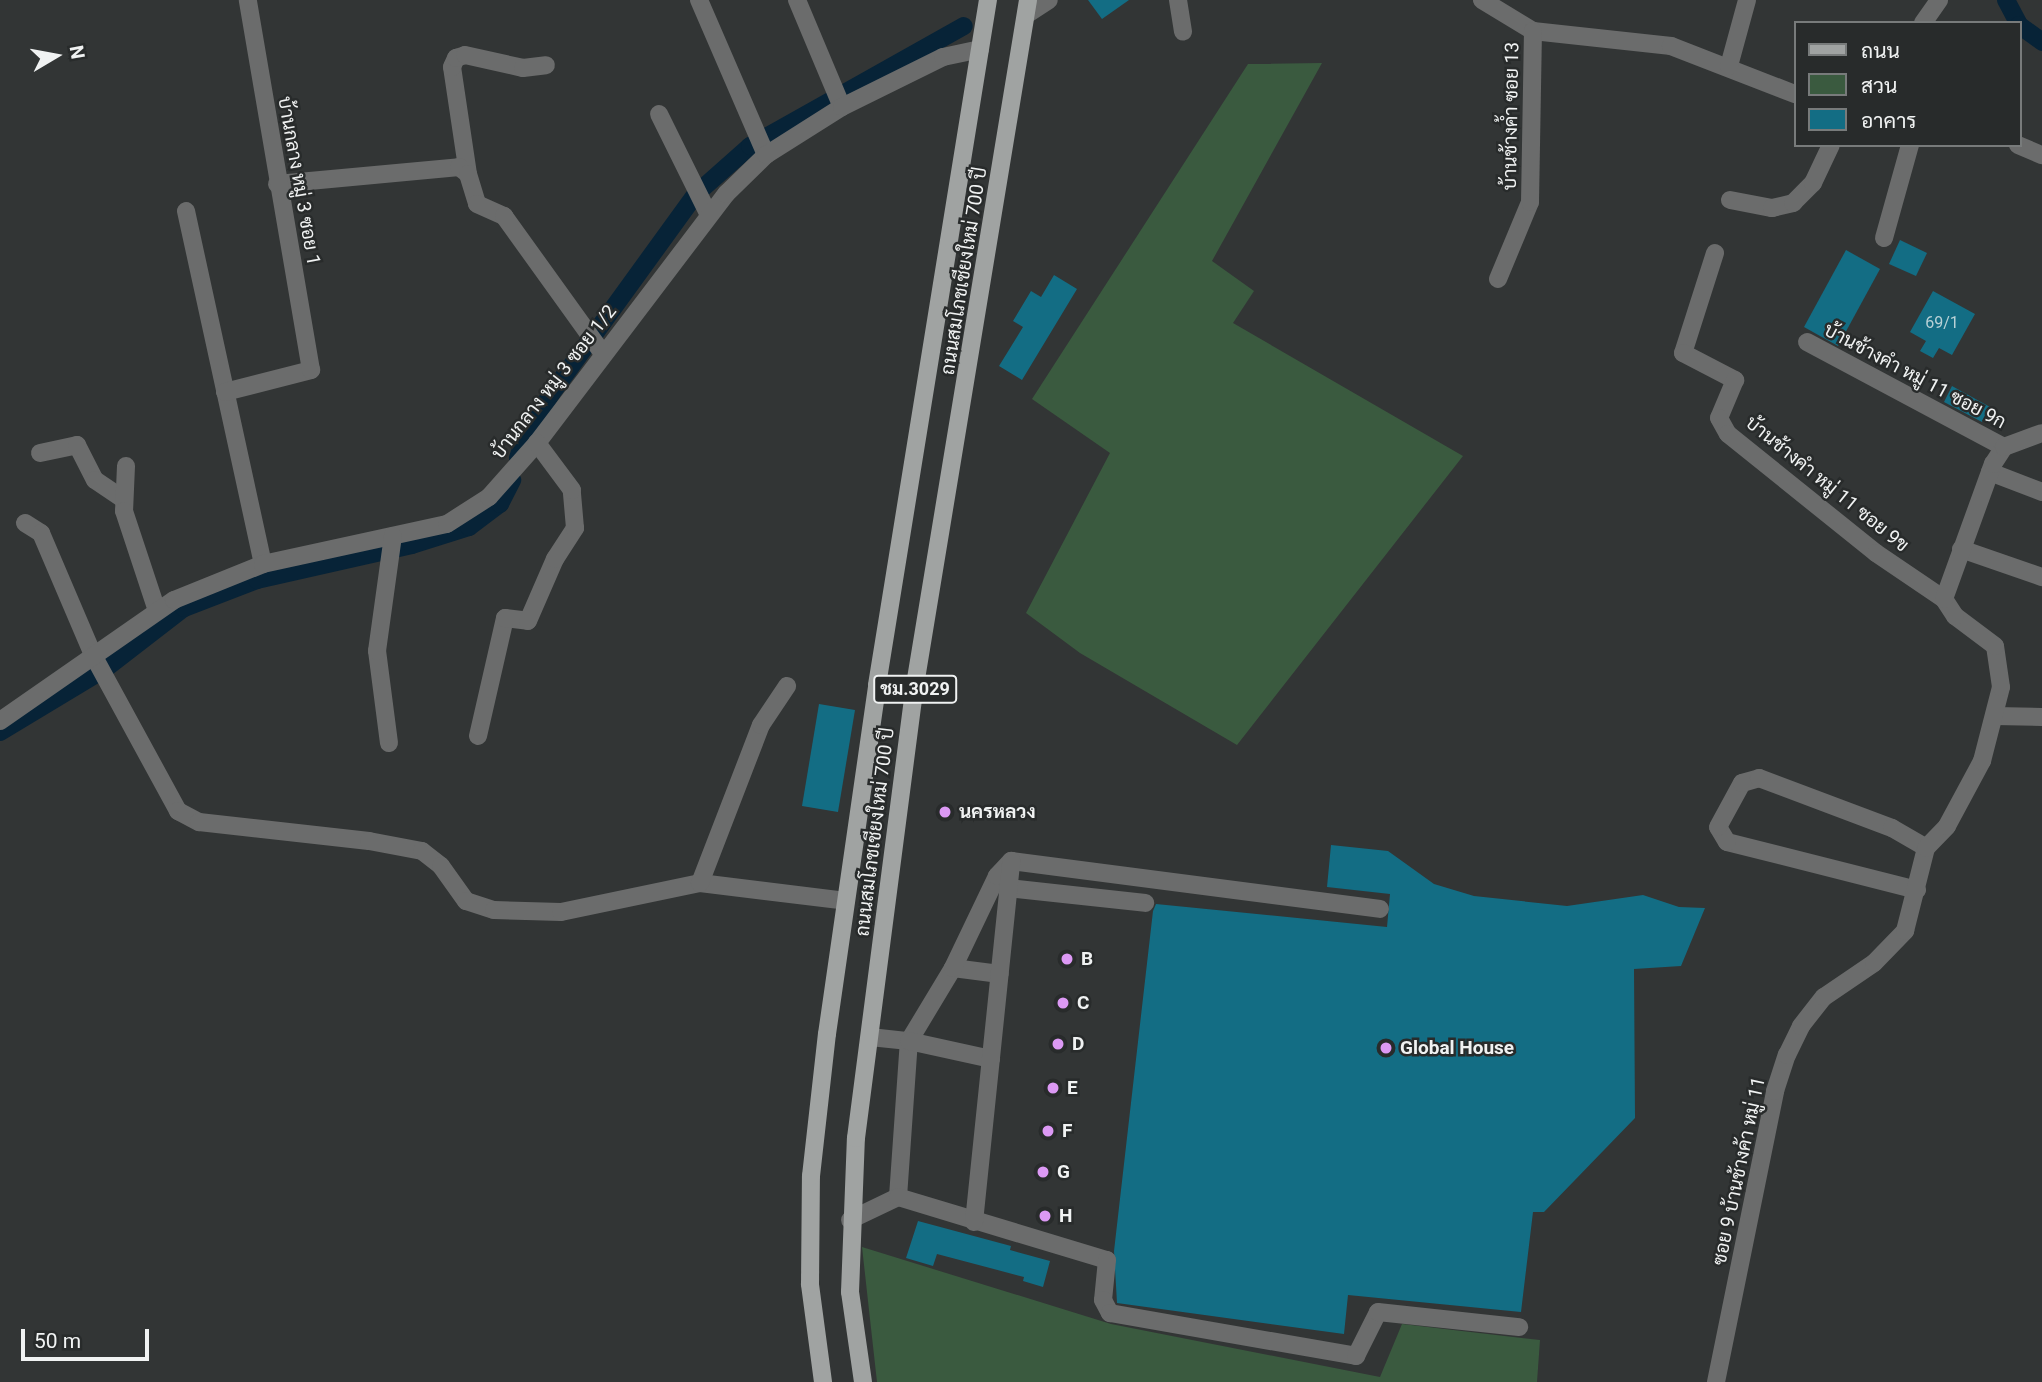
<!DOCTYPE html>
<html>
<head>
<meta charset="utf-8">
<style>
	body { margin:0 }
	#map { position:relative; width:2042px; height:1382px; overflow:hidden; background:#323535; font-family:Roboto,Sarabun,sans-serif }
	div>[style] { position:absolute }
	.green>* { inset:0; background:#3a5a3f }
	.canal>* { height:18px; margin:-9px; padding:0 9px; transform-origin:9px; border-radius:9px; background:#072337 }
	.building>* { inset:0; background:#136d84 }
	.minor>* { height:18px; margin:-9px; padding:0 9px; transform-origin:9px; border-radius:9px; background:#6b6c6c }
	.major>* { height:18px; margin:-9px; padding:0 9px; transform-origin:9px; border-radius:9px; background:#a0a3a2 }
	.dots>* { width:19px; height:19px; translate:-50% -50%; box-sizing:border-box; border:4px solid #282b2b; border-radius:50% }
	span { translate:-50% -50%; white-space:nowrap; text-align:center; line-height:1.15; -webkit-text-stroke:5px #282b2b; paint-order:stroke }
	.number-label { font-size:16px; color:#b9d1d6 }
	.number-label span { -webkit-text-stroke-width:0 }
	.shield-label span { padding:2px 5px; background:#282b2b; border:2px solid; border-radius:5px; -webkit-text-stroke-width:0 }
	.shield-label { font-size:18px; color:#f0f2f2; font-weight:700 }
	.street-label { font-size:19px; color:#f0f2f2 }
	.poi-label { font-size:19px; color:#f0f2f2; font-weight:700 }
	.left { translate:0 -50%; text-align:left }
	.legend { position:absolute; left:1794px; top:21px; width:228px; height:126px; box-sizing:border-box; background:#282b2b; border:2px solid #787b7b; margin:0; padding:9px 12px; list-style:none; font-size:21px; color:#f0f2f2 }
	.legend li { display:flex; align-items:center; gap:14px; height:35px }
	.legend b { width:35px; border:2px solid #787b7b }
	.north { position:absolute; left:21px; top:21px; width:70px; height:70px; -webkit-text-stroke:5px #282b2b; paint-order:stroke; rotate:80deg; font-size:19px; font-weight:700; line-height:28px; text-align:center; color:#f0f2f2 }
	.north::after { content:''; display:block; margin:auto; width:24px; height:32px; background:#f0f2f2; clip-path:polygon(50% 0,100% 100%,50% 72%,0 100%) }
	.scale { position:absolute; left:21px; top:1329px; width:128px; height:32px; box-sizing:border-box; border:4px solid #f0f2f2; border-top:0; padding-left:9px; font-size:21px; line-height:24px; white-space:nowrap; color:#f0f2f2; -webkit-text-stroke:5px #282b2b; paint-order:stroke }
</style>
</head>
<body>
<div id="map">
	<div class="green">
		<i style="clip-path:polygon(1322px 63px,1212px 261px,1254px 291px,1233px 323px,1463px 456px,1237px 745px,1080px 653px,1026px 613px,1110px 453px,1032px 399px,1248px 64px)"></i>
		<i style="clip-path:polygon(862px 1247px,1111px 1324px,1380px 1377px,1402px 1324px,1540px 1340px,1537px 1382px,877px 1382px)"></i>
	</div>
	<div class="canal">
		<i style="left:2006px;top:0;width:26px;rotate:62deg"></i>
		<i style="left:2019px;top:25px;width:29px;rotate:36deg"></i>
		<i style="left:518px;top:458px;width:24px;rotate:-71deg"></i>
		<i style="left:526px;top:435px;width:48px;rotate:-58.6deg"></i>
		<i style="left:551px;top:394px;width:247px;rotate:-54.1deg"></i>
		<i style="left:696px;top:194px;width:72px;rotate:-41.6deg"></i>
		<i style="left:750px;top:146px;width:245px;rotate:-29.3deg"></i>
		<i style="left:0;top:732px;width:124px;rotate:-31.1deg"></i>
		<i style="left:106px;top:668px;width:98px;rotate:-37.6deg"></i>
		<i style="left:184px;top:608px;width:78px;rotate:-21deg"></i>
		<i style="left:257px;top:580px;width:159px;rotate:-12.7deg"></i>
		<i style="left:412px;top:545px;width:60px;rotate:-17.5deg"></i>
		<i style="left:469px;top:527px;width:39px;rotate:-37deg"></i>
		<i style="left:500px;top:504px;width:27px;rotate:-63deg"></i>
	</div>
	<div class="building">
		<i style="clip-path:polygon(1088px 0,1129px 0,1102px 19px)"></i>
		<i style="clip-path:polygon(1900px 240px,1927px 253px,1916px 276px,1889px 264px)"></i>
		<i style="clip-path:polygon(1846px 250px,1880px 269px,1838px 346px,1804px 327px)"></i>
		<i style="clip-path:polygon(1054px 275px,1077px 289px,1022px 380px,999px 366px,1023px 327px,1013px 321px,1031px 291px,1041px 297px)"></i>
		<i style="clip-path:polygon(1933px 291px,1975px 314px,1952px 355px,1939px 348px,1933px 358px,1920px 351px,1926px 341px,1910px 332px)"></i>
		<i style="clip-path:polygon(1952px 386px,1990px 407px,1982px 422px,1944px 402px)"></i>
		<i style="clip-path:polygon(819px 704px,855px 710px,838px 812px,802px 806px)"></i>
		<i style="clip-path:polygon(1331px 845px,1388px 851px,1434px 884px,1474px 896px,1567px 906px,1643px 895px,1679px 907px,1705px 908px,1681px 966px,1634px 969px,1635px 1118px,1544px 1212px,1533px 1212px,1521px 1312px,1348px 1295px,1344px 1334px,1117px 1303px,1114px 1251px,1153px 911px,1156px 904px,1387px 927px,1390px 894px,1327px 887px)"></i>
		<i style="clip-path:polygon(918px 1221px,1011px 1246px,1010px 1250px,1050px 1261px,1043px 1287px,1023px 1281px,1024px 1277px,937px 1254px,933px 1266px,906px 1258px)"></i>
	</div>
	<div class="minor">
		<i style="left:699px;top:0;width:169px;rotate:66.6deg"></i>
		<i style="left:797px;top:0;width:116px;rotate:67.2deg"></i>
		<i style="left:1178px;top:0;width:32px;rotate:81deg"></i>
		<i style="left:1482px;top:0;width:60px;rotate:31.3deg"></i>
		<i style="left:1533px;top:31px;width:139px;rotate:6.2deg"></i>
		<i style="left:1671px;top:46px;width:133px;rotate:21.2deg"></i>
		<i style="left:1026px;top:15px;width:27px;rotate:-33deg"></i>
		<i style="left:1923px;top:23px;width:28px;rotate:-55deg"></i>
		<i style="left:1729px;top:66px;width:68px;rotate:-74.7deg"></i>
		<i style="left:659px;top:114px;width:113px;rotate:63.7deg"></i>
		<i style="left:2018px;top:145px;width:26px;rotate:23deg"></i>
		<i style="left:468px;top:174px;width:108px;rotate:-98.5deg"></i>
		<i style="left:452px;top:67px;width:10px;rotate:-66deg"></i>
		<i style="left:456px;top:58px;width:9px;rotate:-18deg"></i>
		<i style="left:465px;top:55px;width:59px;rotate:12.6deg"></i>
		<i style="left:523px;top:68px;width:23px;rotate:-7deg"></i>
		<i style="left:277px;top:184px;width:183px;rotate:-5.3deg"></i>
		<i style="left:459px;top:167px;width:11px;rotate:38deg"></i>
		<i style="left:468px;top:174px;width:31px;rotate:73deg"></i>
		<i style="left:477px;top:204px;width:30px;rotate:24deg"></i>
		<i style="left:504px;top:216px;width:170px;rotate:54.3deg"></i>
		<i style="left:1730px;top:200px;width:43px;rotate:10.8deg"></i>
		<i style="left:1772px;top:208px;width:22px;rotate:-13deg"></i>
		<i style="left:1793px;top:203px;width:28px;rotate:-45deg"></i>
		<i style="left:1813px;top:183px;width:42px;rotate:-64.7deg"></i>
		<i style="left:186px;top:211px;width:361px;rotate:77.7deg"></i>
		<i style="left:1884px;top:238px;width:97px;rotate:-74.4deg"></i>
		<i style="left:1715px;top:253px;width:105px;rotate:107.7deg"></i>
		<i style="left:1683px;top:353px;width:59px;rotate:27.4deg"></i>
		<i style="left:1735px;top:380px;width:41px;rotate:112.8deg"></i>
		<i style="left:1719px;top:418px;width:18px;rotate:61deg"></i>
		<i style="left:1728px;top:434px;width:190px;rotate:38.8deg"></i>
		<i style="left:1876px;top:553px;width:82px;rotate:34.1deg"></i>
		<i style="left:1498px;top:279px;width:83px;rotate:-67.4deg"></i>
		<i style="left:1530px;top:202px;width:171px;rotate:-89deg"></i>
		<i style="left:1807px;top:342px;width:223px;rotate:28.1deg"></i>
		<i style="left:225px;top:392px;width:89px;rotate:-14.3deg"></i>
		<i style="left:311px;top:370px;width:375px;rotate:-99.7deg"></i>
		<i style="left:40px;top:453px;width:38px;rotate:-12deg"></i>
		<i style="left:77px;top:445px;width:39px;rotate:63deg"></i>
		<i style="left:95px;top:480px;width:34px;rotate:34deg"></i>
		<i style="left:126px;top:466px;width:45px;rotate:92.5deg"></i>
		<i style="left:124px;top:511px;width:105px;rotate:71.7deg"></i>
		<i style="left:1990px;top:472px;width:56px;rotate:21deg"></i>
		<i style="left:25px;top:523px;width:19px;rotate:32deg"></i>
		<i style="left:41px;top:533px;width:133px;rotate:66.9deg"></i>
		<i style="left:93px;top:655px;width:178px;rotate:61.4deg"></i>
		<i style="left:178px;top:811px;width:24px;rotate:28deg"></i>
		<i style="left:199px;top:822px;width:171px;rotate:6.4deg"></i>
		<i style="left:369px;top:841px;width:54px;rotate:10.7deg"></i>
		<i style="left:422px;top:851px;width:24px;rotate:38deg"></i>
		<i style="left:441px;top:866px;width:43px;rotate:54.5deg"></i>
		<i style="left:466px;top:901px;width:29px;rotate:18deg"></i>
		<i style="left:494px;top:910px;width:67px;rotate:1.7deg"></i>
		<i style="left:561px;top:912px;width:142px;rotate:-11.8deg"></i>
		<i style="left:700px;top:883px;width:147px;rotate:7deg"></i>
		<i style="left:1961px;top:549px;width:86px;rotate:19.1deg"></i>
		<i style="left:1995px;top:716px;width:47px;rotate:1.2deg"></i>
		<i style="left:0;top:721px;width:212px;rotate:-34.8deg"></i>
		<i style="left:174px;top:600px;width:96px;rotate:-22deg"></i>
		<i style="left:263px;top:564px;width:188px;rotate:-12.3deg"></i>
		<i style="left:447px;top:524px;width:50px;rotate:-32.7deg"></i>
		<i style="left:489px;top:497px;width:72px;rotate:-48.4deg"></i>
		<i style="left:537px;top:443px;width:313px;rotate:-52.8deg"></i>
		<i style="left:726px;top:194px;width:56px;rotate:-44.3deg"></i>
		<i style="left:766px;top:155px;width:90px;rotate:-32.3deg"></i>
		<i style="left:842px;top:107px;width:113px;rotate:-26.3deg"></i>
		<i style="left:943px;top:57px;width:38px;rotate:-12deg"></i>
		<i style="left:478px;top:736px;width:121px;rotate:-77.1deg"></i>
		<i style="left:505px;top:618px;width:23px;rotate:7deg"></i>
		<i style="left:528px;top:621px;width:68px;rotate:-66.5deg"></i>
		<i style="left:555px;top:559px;width:37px;rotate:-57deg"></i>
		<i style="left:575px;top:528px;width:38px;rotate:-95deg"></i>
		<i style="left:572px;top:490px;width:59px;rotate:-126.7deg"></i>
		<i style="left:389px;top:743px;width:93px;rotate:-97.4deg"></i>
		<i style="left:377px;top:651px;width:116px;rotate:-82.1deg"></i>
		<i style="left:1011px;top:861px;width:372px;rotate:7.4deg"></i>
		<i style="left:700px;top:883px;width:169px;rotate:-68.9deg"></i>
		<i style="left:761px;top:725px;width:47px;rotate:-56.3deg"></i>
		<i style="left:1008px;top:888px;width:138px;rotate:6.2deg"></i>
		<i style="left:1917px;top:890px;width:196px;rotate:-165.8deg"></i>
		<i style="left:1727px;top:842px;width:17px;rotate:-121deg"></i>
		<i style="left:1718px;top:827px;width:50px;rotate:-61.4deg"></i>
		<i style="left:1742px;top:783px;width:18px;rotate:-16deg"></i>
		<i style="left:1759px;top:778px;width:142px;rotate:20.6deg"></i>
		<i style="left:1892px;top:828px;width:39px;rotate:30deg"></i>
		<i style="left:953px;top:968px;width:47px;rotate:7.3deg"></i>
		<i style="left:870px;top:1037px;width:39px;rotate:6deg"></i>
		<i style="left:909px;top:1041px;width:85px;rotate:-58.9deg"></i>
		<i style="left:953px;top:968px;width:102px;rotate:-64.4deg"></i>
		<i style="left:997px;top:876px;width:21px;rotate:-47deg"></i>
		<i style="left:898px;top:1197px;width:156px;rotate:-86deg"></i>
		<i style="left:909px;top:1041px;width:84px;rotate:12.4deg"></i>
		<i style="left:850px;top:1220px;width:53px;rotate:-25.6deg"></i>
		<i style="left:898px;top:1197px;width:218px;rotate:16.8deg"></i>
		<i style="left:1107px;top:1260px;width:40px;rotate:95.7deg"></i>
		<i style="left:1103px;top:1300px;width:15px;rotate:62deg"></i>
		<i style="left:1110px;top:1313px;width:250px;rotate:9.9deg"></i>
		<i style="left:1356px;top:1356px;width:49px;rotate:-63.4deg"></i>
		<i style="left:1378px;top:1312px;width:142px;rotate:6.1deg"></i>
		<i style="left:974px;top:1222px;width:363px;rotate:-84.1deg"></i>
		<i style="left:1716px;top:1382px;width:297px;rotate:-78.5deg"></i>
		<i style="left:1775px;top:1091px;width:38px;rotate:-72deg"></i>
		<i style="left:1787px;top:1055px;width:32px;rotate:-64deg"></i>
		<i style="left:1801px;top:1026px;width:37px;rotate:-52deg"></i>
		<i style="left:1824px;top:997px;width:60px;rotate:-34.2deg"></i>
		<i style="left:1874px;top:963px;width:45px;rotate:-45.9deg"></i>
		<i style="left:1905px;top:931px;width:86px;rotate:-75.8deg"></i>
		<i style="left:1926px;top:848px;width:30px;rotate:-46deg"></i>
		<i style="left:1947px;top:826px;width:74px;rotate:-61.7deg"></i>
		<i style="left:1982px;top:761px;width:76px;rotate:-75.6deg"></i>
		<i style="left:2001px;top:687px;width:41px;rotate:-98.3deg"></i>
		<i style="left:1995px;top:646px;width:50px;rotate:-143.1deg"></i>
		<i style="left:1955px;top:616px;width:20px;rotate:-123deg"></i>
		<i style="left:1944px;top:599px;width:144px;rotate:-70.1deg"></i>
		<i style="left:1993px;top:464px;width:20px;rotate:-57deg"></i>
		<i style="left:2004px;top:447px;width:40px;rotate:-20.2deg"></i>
	</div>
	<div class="major">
		<i style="left:823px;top:1382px;width:99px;rotate:-97.6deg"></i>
		<i style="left:810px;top:1284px;width:108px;rotate:-89.5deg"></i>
		<i style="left:811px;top:1176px;width:143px;rotate:-83.6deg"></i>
		<i style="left:827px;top:1034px;width:353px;rotate:-81.8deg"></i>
		<i style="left:877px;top:685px;width:694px;rotate:-80.8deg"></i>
		<i style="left:863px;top:1382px;width:91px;rotate:-98.2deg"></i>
		<i style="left:850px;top:1292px;width:154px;rotate:-87.8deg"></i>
		<i style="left:856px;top:1138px;width:451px;rotate:-82.6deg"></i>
		<i style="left:914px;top:691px;width:700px;rotate:-80.63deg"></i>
	</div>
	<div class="dots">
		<i style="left:945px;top:812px;background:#dc99f4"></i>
		<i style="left:1067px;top:959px;background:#dc99f4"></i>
		<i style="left:1063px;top:1003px;background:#dc99f4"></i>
		<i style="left:1058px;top:1044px;background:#dc99f4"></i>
		<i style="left:1386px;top:1048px;background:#dc99f4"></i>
		<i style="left:1053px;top:1088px;background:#dc99f4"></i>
		<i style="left:1048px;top:1131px;background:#dc99f4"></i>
		<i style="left:1043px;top:1172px;background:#dc99f4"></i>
		<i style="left:1045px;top:1216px;background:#dc99f4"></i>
	</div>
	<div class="number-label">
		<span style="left:1942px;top:323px">69/1</span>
	</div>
	<div class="shield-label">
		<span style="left:915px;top:689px">ชม.3029</span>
	</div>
	<div class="street-label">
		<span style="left:1511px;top:116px;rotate:-89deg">บ้านช้างค้ำ ซอย 13</span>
		<span style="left:299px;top:181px;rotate:80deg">บ้านกลาง หมู่ 3 ซอย 1</span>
		<span style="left:964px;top:271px;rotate:-81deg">ถนนสมโภชเชียงใหม่ 700 ปี</span>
		<span style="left:1915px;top:376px;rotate:28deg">บ้านช้างคำ หมู่ 11 ซอย 9ก</span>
		<span style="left:554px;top:382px;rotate:-52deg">บ้านกลาง หมู่ 3 ซอย 1/2</span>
		<span style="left:1827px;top:484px;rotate:39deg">บ้านช้างคำ หมู่ 11 ซอย 9ข</span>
		<span style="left:875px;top:832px;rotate:-83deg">ถนนสมโภชเชียงใหม่ 700 ปี</span>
		<span style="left:1739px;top:1171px;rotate:-78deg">ซอย 9 บ้านช้างค้า หมู่ 11</span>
	</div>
	<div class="poi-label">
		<span class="left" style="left:959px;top:812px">นครหลวง</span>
		<span class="left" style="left:1081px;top:959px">B</span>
		<span class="left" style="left:1077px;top:1003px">C</span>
		<span class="left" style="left:1072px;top:1044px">D</span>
		<span class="left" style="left:1400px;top:1048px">Global House</span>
		<span class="left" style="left:1067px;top:1088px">E</span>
		<span class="left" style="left:1062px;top:1131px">F</span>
		<span class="left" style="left:1057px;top:1172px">G</span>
		<span class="left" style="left:1059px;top:1216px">H</span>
	</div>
	<ul class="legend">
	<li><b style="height:9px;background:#a0a3a2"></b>ถนน</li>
	<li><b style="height:19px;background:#3a5a3f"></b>สวน</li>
	<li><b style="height:19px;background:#136d84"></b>อาคาร</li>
	</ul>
	<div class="north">N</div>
	<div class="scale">50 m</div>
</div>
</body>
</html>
